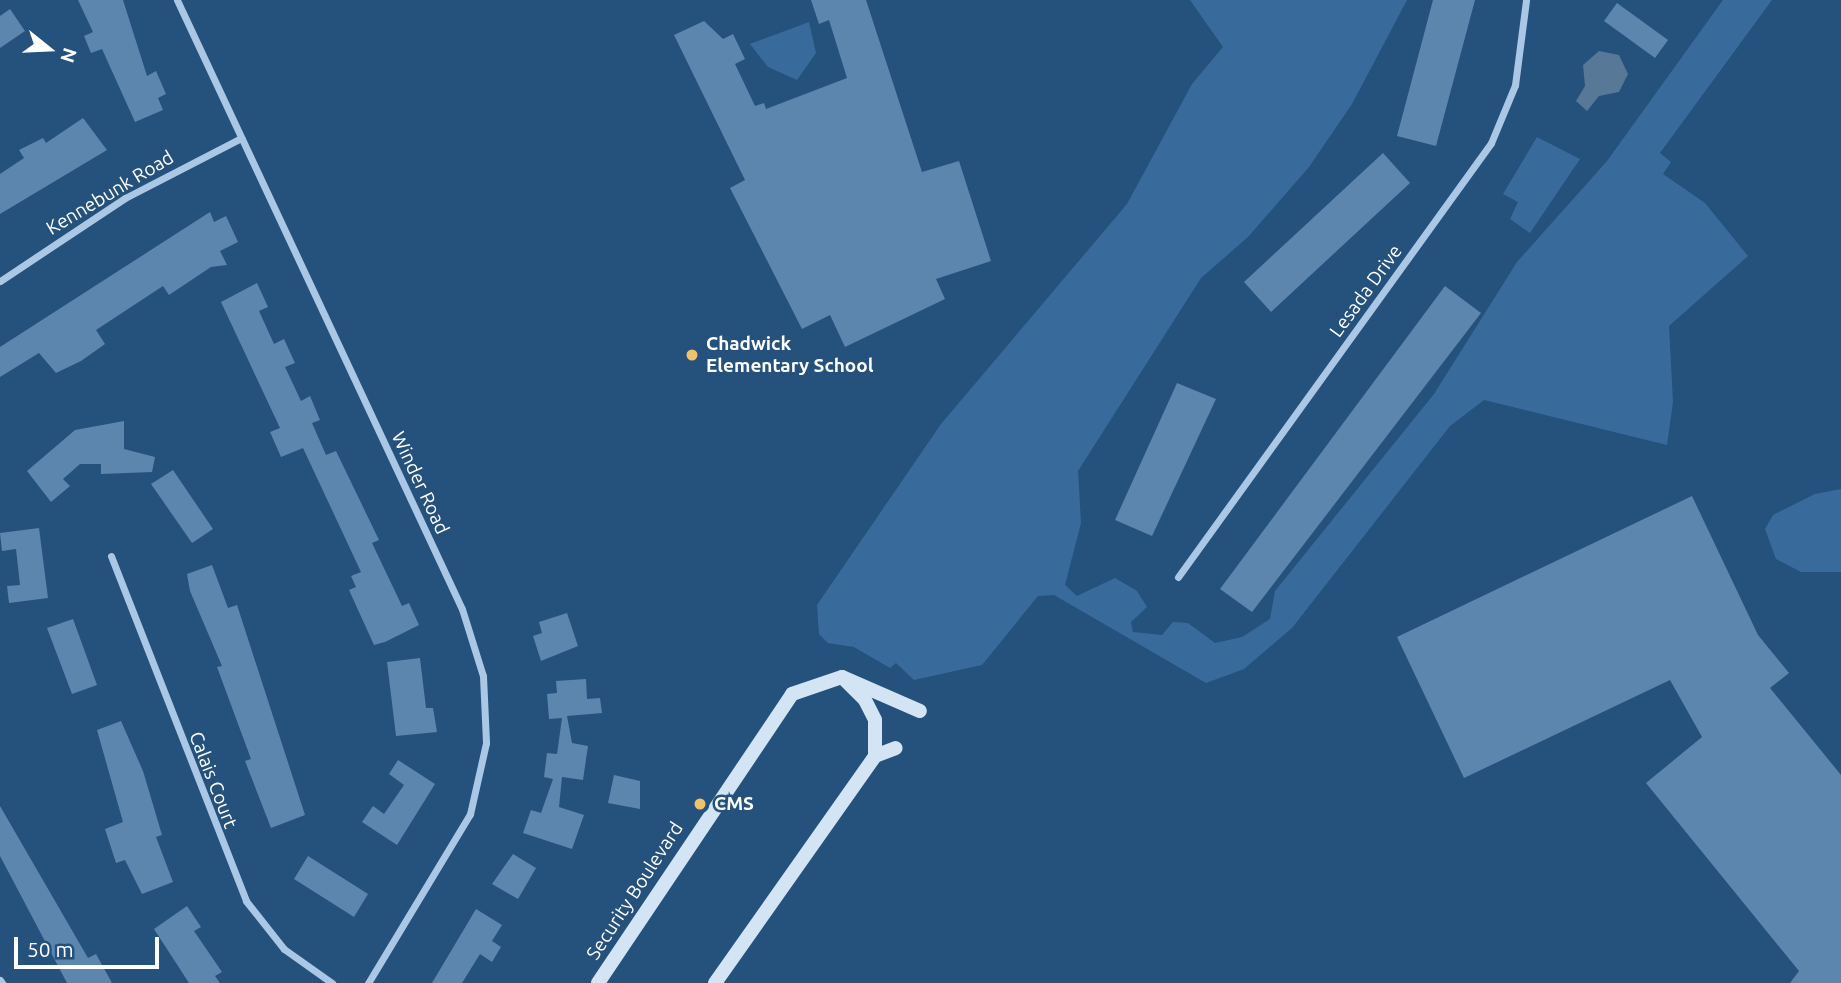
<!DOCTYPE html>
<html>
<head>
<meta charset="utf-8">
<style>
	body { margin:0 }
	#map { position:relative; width:1841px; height:983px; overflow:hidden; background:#25517d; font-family:Ubuntu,sans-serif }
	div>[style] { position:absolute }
	.green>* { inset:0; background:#386b9b }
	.water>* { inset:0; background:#587898 }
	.building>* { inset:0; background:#5d86ae }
	.street>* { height:7px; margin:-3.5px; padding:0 3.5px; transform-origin:3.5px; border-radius:3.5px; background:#aac8e5 }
	.secondary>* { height:14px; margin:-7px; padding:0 7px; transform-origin:7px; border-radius:7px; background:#d3e4f5 }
	.dots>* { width:19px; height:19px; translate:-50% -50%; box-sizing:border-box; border:4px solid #25517d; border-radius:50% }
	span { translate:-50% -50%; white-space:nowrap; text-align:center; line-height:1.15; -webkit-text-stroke:5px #25517d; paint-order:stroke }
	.street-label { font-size:19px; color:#fff }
	.poi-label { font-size:19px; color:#fff; font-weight:700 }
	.left { translate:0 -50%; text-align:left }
	.north { position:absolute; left:14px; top:14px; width:70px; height:70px; -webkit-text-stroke:5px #25517d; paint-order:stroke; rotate:108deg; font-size:19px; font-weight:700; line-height:28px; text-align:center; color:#fff }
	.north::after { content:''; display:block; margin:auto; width:24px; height:32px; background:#fff; clip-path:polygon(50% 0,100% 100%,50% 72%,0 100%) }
	.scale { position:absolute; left:14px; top:937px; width:145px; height:32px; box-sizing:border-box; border:4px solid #fff; border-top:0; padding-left:9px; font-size:21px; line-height:24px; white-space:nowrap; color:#fff; -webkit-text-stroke:5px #25517d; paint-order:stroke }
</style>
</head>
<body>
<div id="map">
	<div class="green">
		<i style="clip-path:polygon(1190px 0,1407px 0,1352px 104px,1309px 167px,1248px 237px,1201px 278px,1078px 471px,1081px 523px,1065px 585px,1077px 596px,1115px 578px,1137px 591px,1147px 607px,1131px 622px,1133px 632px,1162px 635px,1173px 622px,1188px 623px,1215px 643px,1242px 637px,1270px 619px,1275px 591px,1434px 394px,1517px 262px,1607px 161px,1723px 0,1772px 0,1660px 153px,1671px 162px,1663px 174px,1705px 203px,1748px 256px,1669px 326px,1673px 402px,1667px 445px,1484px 400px,1450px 426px,1292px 628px,1244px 669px,1206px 683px,1054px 595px,1038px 596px,982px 665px,914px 680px,896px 663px,890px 668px,854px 647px,828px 643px,819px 634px,817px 605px,941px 424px,1127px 204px,1192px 84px,1223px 47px)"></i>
		<i style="clip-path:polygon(809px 22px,816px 53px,797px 80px,768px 67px,750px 44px)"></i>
		<i style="clip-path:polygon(1537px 137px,1580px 159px,1530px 233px,1510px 219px,1518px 202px,1503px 194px)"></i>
		<i style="clip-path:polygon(1841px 489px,1841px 572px,1801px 572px,1776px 559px,1765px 529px,1773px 515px,1815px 494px)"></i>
	</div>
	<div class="water">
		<i style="clip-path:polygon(1599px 51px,1619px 55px,1628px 74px,1619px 92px,1599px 96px,1587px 111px,1576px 101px,1585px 86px,1583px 65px)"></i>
	</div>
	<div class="building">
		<i style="clip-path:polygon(78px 0,123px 0,147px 76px,156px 71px,166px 94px,158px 98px,163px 110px,135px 122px,102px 49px,91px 53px,84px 36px,93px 32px)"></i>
		<i style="clip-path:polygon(811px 0,866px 0,922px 172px,959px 161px,991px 261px,936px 279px,945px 299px,845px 347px,830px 315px,802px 329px,730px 188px,745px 180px,674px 35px,704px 21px,723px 39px,733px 34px,745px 59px,735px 64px,755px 106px,764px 103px,766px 109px,847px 78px,829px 20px,819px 24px)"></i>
		<i style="clip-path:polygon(1433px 0,1475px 0,1436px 146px,1397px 136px)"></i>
		<i style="clip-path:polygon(1617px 3px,1668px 40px,1655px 58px,1604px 21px)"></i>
		<i style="clip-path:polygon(10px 9px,25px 31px,0 48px,0 16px)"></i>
		<i style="clip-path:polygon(83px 118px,107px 150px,0 214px,0 174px,24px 158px,19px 150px,43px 138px,46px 143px)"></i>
		<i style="clip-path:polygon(1383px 153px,1410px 183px,1271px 312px,1244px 282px)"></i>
		<i style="clip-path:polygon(210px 212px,214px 222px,226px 216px,238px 242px,220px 251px,227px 265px,211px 267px,169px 295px,163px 286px,96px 330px,105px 344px,81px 361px,56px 373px,39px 353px,0 377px,0 347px)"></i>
		<i style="clip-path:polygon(257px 283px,268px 307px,259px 311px,274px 344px,284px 339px,295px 363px,285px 367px,301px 401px,310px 396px,320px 420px,312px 423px,326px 455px,336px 451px,379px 540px,372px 543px,402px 606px,409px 603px,419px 625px,385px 642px,374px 645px,349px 590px,356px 587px,351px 576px,361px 572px,303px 448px,281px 457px,270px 432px,280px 428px,221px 302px)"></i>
		<i style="clip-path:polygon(1445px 286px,1481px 313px,1252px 612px,1220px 589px)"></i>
		<i style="clip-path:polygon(1177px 383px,1216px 399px,1152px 536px,1115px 520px)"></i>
		<i style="clip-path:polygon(124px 421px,124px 449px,155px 457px,152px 472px,101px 474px,101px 464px,80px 464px,63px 479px,70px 486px,51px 502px,27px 471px,75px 430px)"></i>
		<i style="clip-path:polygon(173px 470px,213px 529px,192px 543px,151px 484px)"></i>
		<i style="clip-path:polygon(1692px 496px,1758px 635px,1789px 673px,1770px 688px,1841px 775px,1841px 983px,1790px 983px,1799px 971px,1646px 783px,1702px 737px,1670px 680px,1464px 778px,1397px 637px)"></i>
		<i style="clip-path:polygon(39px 528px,48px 598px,9px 603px,7px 586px,20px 585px,16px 549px,2px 551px,0 533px)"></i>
		<i style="clip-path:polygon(212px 565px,228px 608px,237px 605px,305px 815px,271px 828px,245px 761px,251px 759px,217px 667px,222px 666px,190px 591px,187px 574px)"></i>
		<i style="clip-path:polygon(567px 613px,578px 646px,541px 661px,533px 636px,542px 633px,539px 622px)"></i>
		<i style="clip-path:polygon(73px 619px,97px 685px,72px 694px,47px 628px)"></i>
		<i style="clip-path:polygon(420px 658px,426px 708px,433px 708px,437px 732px,396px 736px,387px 662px)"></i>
		<i style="clip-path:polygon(586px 679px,587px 699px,600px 698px,602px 713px,567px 716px,572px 743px,588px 746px,583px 780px,562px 777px,559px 807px,584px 815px,572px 849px,523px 833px,531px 810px,541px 813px,553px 779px,544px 777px,547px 753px,557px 754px,562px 718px,549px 719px,547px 694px,557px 693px,556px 681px)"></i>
		<i style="clip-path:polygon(121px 721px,143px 771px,162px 835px,156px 837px,173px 882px,142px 894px,125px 860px,116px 863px,105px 829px,123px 822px,97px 730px)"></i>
		<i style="clip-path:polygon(398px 760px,435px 784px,397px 845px,362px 822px,373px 806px,384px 814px,404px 785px,389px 774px)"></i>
		<i style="clip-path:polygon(614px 775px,640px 781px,640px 809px,608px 803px)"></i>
		<i style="clip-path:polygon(0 806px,88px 958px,96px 954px,112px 983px,67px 983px,0 856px)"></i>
		<i style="clip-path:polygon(513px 854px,536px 868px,518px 899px,492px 884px)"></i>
		<i style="clip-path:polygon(308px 856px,368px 894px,354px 917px,294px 879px)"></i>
		<i style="clip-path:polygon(187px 906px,201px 927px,194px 931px,222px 972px,215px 976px,220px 983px,189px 983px,154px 929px)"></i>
		<i style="clip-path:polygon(476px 909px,502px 925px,492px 941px,501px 947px,492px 962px,480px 954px,462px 983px,432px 983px)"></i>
	</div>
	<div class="street">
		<i style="left:177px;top:0;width:672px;rotate:64.92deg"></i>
		<i style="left:462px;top:609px;width:70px;rotate:72.6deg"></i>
		<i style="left:483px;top:676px;width:67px;rotate:87.4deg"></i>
		<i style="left:486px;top:743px;width:73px;rotate:102.7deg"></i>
		<i style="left:470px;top:814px;width:197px;rotate:121.1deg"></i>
		<i style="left:0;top:281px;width:150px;rotate:-33.6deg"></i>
		<i style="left:125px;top:198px;width:131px;rotate:-27.3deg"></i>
		<i style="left:111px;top:556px;width:370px;rotate:68.6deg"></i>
		<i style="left:246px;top:901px;width:61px;rotate:51.6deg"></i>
		<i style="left:284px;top:949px;width:59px;rotate:35.3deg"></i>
		<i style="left:1178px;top:577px;width:535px;rotate:-54.2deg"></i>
		<i style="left:1491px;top:143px;width:63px;rotate:-67.5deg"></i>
		<i style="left:1515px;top:85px;width:86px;rotate:-82.6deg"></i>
		<i style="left:0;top:980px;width:4px;rotate:56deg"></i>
	</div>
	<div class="secondary">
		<i style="left:843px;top:678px;width:31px;rotate:45deg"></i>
		<i style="left:865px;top:700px;width:22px;rotate:63deg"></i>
		<i style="left:875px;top:720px;width:36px;rotate:90deg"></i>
		<i style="left:598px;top:983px;width:348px;rotate:-56.1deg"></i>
		<i style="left:792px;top:694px;width:53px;rotate:-18.8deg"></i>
		<i style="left:842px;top:677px;width:85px;rotate:23.6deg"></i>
		<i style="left:715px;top:983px;width:278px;rotate:-54.8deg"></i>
		<i style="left:875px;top:756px;width:22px;rotate:-21deg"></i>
	</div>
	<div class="dots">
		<i style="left:692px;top:355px;background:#efc26e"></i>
		<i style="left:700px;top:804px;background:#efc26e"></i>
	</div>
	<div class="street-label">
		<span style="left:110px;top:193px;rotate:-31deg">Kennebunk Road</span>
		<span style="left:1366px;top:291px;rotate:-54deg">Lesada Drive</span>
		<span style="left:420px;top:483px;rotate:65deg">Winder Road</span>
		<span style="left:213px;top:780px;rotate:69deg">Calais Court</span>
		<span style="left:635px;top:891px;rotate:-57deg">Security Boulevard</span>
	</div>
	<div class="poi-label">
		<span class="left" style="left:706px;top:355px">Chadwick<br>Elementary School</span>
		<span class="left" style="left:714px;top:804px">CMS</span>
	</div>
	<div class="north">N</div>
	<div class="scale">50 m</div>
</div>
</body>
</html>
